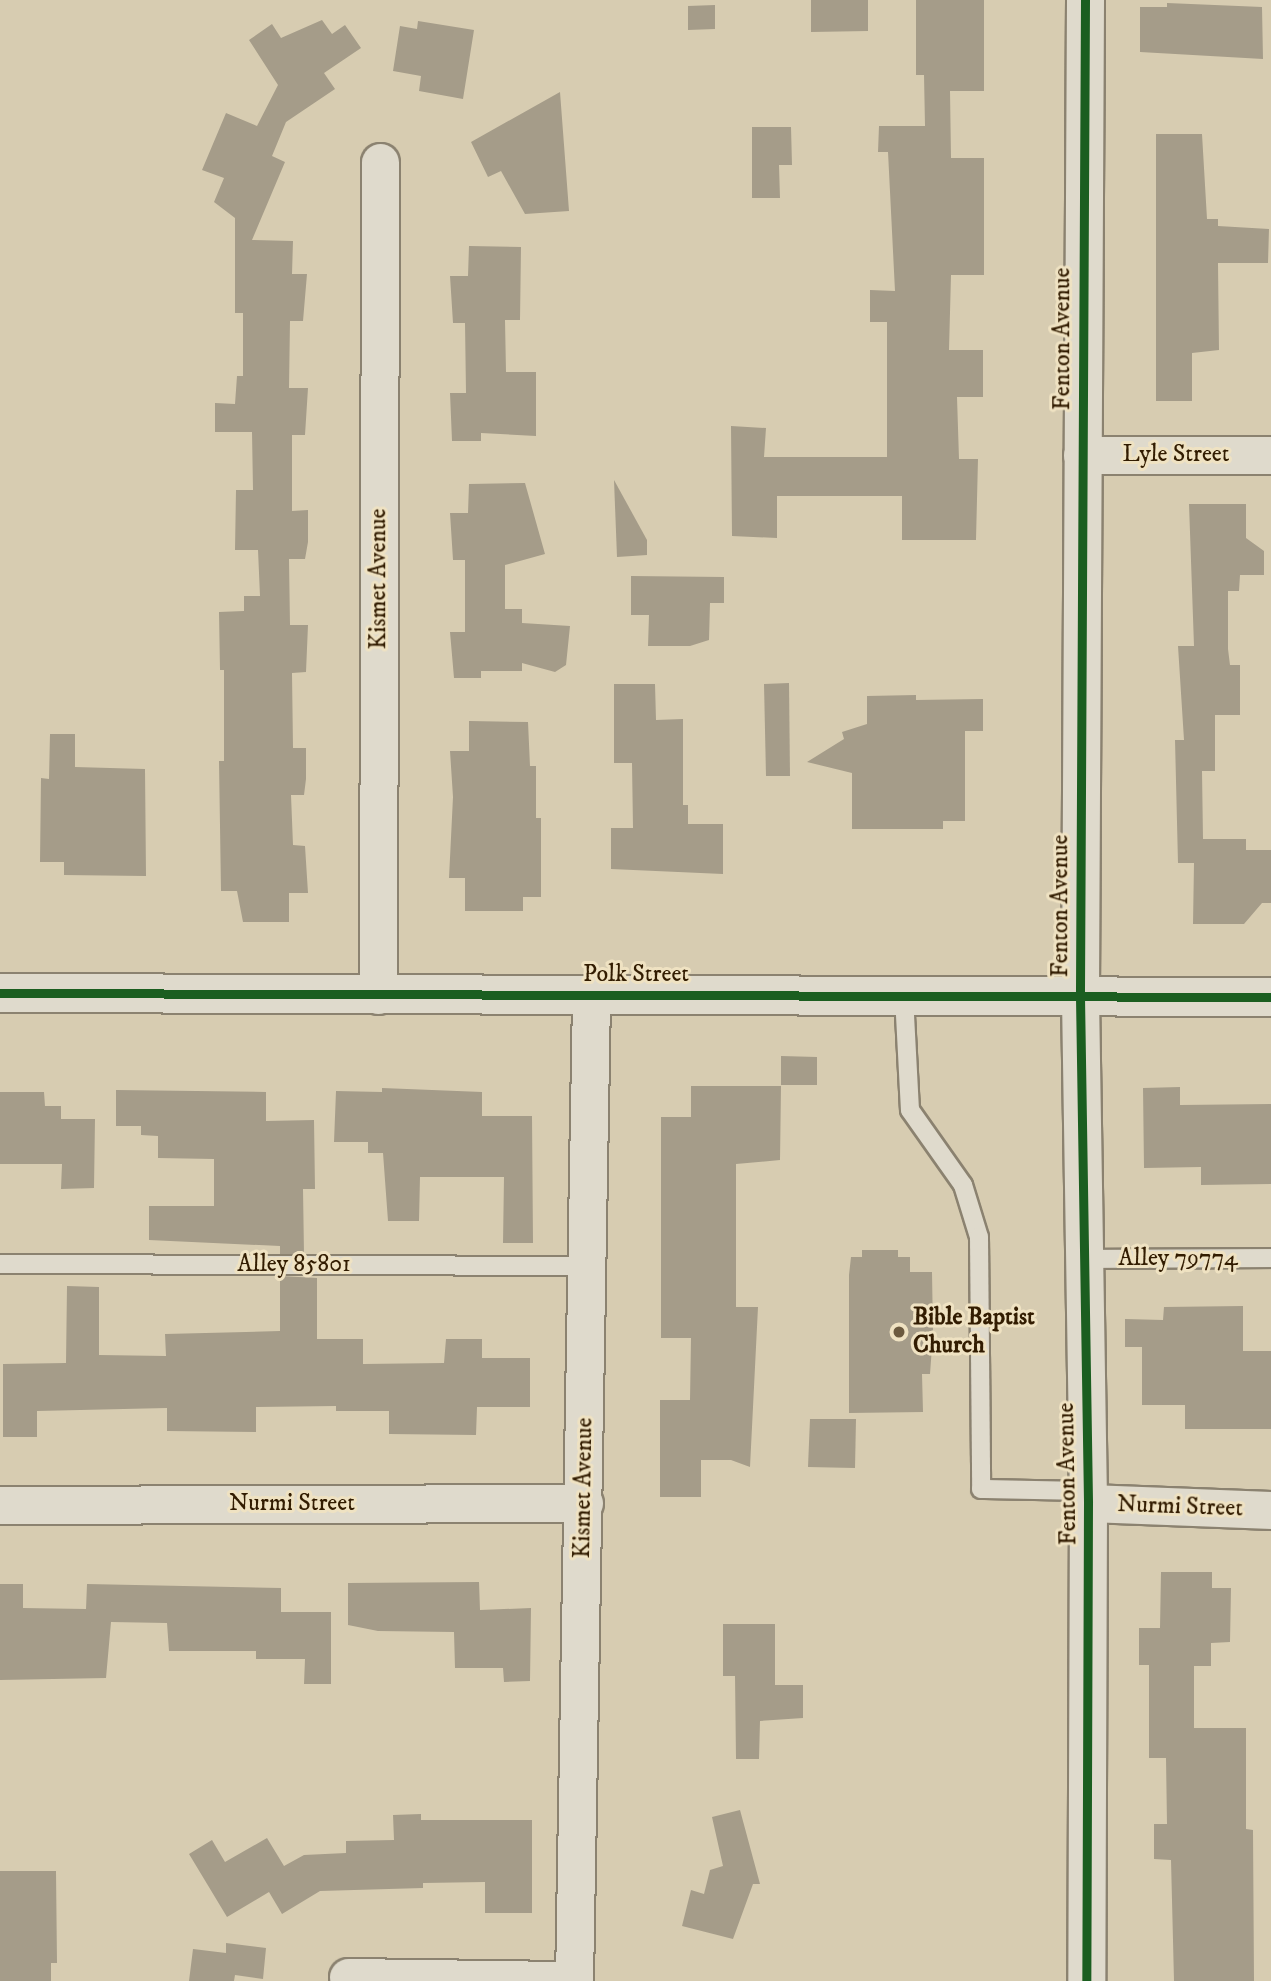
<!DOCTYPE html>
<html>
<head>
<meta charset="utf-8">
<style>
	body { margin:0 }
	#map { position:relative; width:1271px; height:1981px; overflow:hidden; background:#d7ccb1; font-family:"IM FELL DW Pica",serif }
	div>[style] { position:absolute }
	.building>* { inset:0; background:#a59c89 }
	.roads { filter:drop-shadow(2px 0 #8b8270) drop-shadow(-2px 0 #8b8270) drop-shadow(0 2px #8b8270) drop-shadow(0 -2px #8b8270) }
	.service>* { height:18px; margin:-9px; padding:0 9px; transform-origin:9px; border-radius:9px; background:#dfdacc }
	.minor>* { height:37px; margin:-18.5px; padding:0 18.5px; transform-origin:18.5px; border-radius:18.5px; background:#dfdacc }
	.tertiary>* { height:38px; margin:-19px; padding:0 19px; transform-origin:19px; border-radius:19px; background:#dfdacc }
	.cycleway>* { height:9px; margin:-4.5px; padding:0 4.5px; transform-origin:4.5px; border-radius:4.5px; background:#1b5e20 }
	.dots>* { width:19px; height:19px; translate:-50% -50%; box-sizing:border-box; border:4px solid #efe2c2; border-radius:50% }
	span { translate:-50% -50%; white-space:nowrap; text-align:center; line-height:1.15; -webkit-text-stroke:6px #efe2c2; paint-order:stroke }
	.street-label { font-size:24px; color:#321c01 }
	.poi-label { font-size:24px; color:#321c01; font-weight:700 }
	.left { translate:0 -50%; text-align:left }
</style>
</head>
<body>
<div id="map">
	<div class="building">
		<i style="clip-path:polygon(811px 0,868px 0,868px 31px,811px 32px)"></i>
		<i style="clip-path:polygon(916px 0,984px 0,984px 91px,950px 91px,951px 158px,984px 158px,984px 275px,951px 275px,949px 350px,983px 350px,983px 397px,957px 397px,959px 459px,978px 459px,976px 540px,902px 540px,902px 496px,777px 496px,777px 538px,732px 536px,731px 426px,766px 428px,764px 457px,887px 457px,887px 322px,870px 322px,870px 290px,895px 291px,888px 152px,878px 152px,879px 126px,925px 126px,924px 75px,916px 75px)"></i>
		<i style="clip-path:polygon(1167px 3px,1262px 7px,1263px 59px,1140px 52px,1140px 7px,1167px 7px)"></i>
		<i style="clip-path:polygon(715px 5px,715px 29px,688px 30px,688px 6px)"></i>
		<i style="clip-path:polygon(322px 20px,332px 34px,345px 25px,361px 48px,324px 73px,335px 89px,286px 122px,272px 156px,285px 162px,252px 240px,293px 241px,292px 274px,307px 274px,303px 321px,290px 321px,289px 388px,308px 388px,305px 435px,292px 435px,292px 511px,308px 510px,308px 542px,305px 559px,289px 559px,290px 625px,308px 625px,306px 672px,292px 673px,293px 748px,306px 748px,306px 779px,304px 795px,291px 795px,293px 845px,305px 846px,308px 893px,289px 893px,289px 922px,243px 922px,237px 891px,221px 891px,219px 761px,224px 761px,224px 670px,220px 670px,219px 612px,244px 611px,244px 596px,260px 596px,258px 550px,235px 550px,236px 490px,253px 490px,252px 432px,215px 432px,215px 403px,235px 404px,237px 376px,243px 376px,243px 313px,235px 313px,235px 218px,214px 202px,224px 178px,202px 170px,226px 113px,257px 126px,278px 85px,249px 40px,272px 24px,281px 38px)"></i>
		<i style="clip-path:polygon(418px 21px,474px 30px,463px 99px,419px 91px,421px 76px,393px 71px,400px 26px,417px 29px)"></i>
		<i style="clip-path:polygon(560px 92px,569px 211px,525px 214px,501px 171px,488px 177px,471px 142px)"></i>
		<i style="clip-path:polygon(752px 127px,791px 127px,792px 165px,779px 165px,780px 198px,752px 198px)"></i>
		<i style="clip-path:polygon(1156px 134px,1202px 134px,1207px 219px,1218px 219px,1218px 226px,1269px 229px,1268px 263px,1218px 263px,1219px 350px,1192px 353px,1192px 401px,1156px 401px)"></i>
		<i style="clip-path:polygon(469px 246px,521px 247px,520px 320px,505px 320px,506px 372px,536px 372px,536px 436px,481px 433px,481px 441px,452px 441px,450px 393px,466px 393px,465px 323px,453px 323px,450px 276px,468px 276px)"></i>
		<i style="clip-path:polygon(614px 480px,647px 540px,647px 555px,617px 557px)"></i>
		<i style="clip-path:polygon(525px 483px,545px 554px,505px 565px,505px 609px,522px 609px,522px 623px,570px 626px,566px 665px,555px 672px,522px 663px,522px 671px,481px 671px,481px 678px,454px 678px,450px 632px,465px 632px,465px 560px,453px 560px,450px 513px,468px 513px,469px 484px)"></i>
		<i style="clip-path:polygon(1189px 504px,1246px 504px,1246px 538px,1264px 551px,1264px 575px,1240px 575px,1239px 591px,1228px 591px,1228px 649px,1230px 665px,1240px 665px,1240px 715px,1215px 715px,1215px 771px,1202px 771px,1203px 839px,1246px 839px,1246px 850px,1271px 850px,1271px 903px,1262px 903px,1244px 924px,1193px 924px,1194px 863px,1178px 863px,1175px 740px,1184px 740px,1178px 646px,1194px 646px)"></i>
		<i style="clip-path:polygon(631px 576px,724px 577px,724px 603px,710px 603px,709px 640px,690px 646px,648px 646px,649px 615px,631px 615px)"></i>
		<i style="clip-path:polygon(789px 683px,790px 776px,766px 776px,764px 684px)"></i>
		<i style="clip-path:polygon(614px 684px,655px 684px,656px 720px,683px 719px,683px 805px,688px 805px,688px 824px,723px 824px,723px 874px,611px 869px,611px 828px,633px 828px,632px 763px,614px 763px)"></i>
		<i style="clip-path:polygon(916px 695px,916px 700px,983px 699px,983px 731px,965px 731px,965px 821px,943px 821px,943px 829px,852px 829px,852px 773px,807px 762px,844px 739px,842px 732px,867px 724px,867px 696px)"></i>
		<i style="clip-path:polygon(469px 721px,528px 722px,530px 766px,536px 766px,536px 818px,541px 818px,541px 897px,523px 897px,523px 911px,465px 911px,465px 878px,449px 878px,453px 797px,450px 751px,469px 751px)"></i>
		<i style="clip-path:polygon(50px 734px,75px 734px,75px 767px,145px 769px,146px 876px,64px 875px,64px 862px,40px 862px,41px 778px,49px 779px)"></i>
		<i style="clip-path:polygon(781px 1056px,817px 1057px,817px 1085px,781px 1085px)"></i>
		<i style="clip-path:polygon(691px 1086px,781px 1086px,780px 1160px,736px 1164px,736px 1307px,758px 1307px,750px 1467px,731px 1460px,701px 1460px,701px 1497px,660px 1497px,660px 1400px,690px 1400px,691px 1338px,661px 1338px,661px 1117px,691px 1117px)"></i>
		<i style="clip-path:polygon(1180px 1087px,1180px 1105px,1271px 1104px,1271px 1184px,1201px 1185px,1201px 1167px,1144px 1168px,1143px 1088px)"></i>
		<i style="clip-path:polygon(382px 1088px,482px 1092px,482px 1116px,532px 1116px,533px 1243px,503px 1243px,504px 1177px,420px 1177px,419px 1221px,388px 1221px,383px 1153px,368px 1153px,368px 1142px,334px 1142px,336px 1091px,382px 1092px)"></i>
		<i style="clip-path:polygon(116px 1090px,266px 1092px,266px 1121px,314px 1120px,315px 1189px,303px 1189px,304px 1254px,280px 1254px,280px 1246px,149px 1240px,149px 1206px,214px 1206px,214px 1159px,158px 1158px,158px 1136px,141px 1135px,141px 1126px,116px 1126px)"></i>
		<i style="clip-path:polygon(0 1092px,44px 1092px,45px 1106px,61px 1106px,61px 1119px,95px 1119px,94px 1188px,61px 1189px,62px 1164px,0 1164px)"></i>
		<i style="clip-path:polygon(862px 1250px,898px 1250px,898px 1257px,910px 1257px,910px 1272px,932px 1272px,933px 1333px,930px 1374px,922px 1374px,923px 1412px,849px 1413px,849px 1275px,851px 1257px,862px 1257px)"></i>
		<i style="clip-path:polygon(280px 1276px,317px 1278px,317px 1339px,363px 1339px,363px 1364px,444px 1363px,446px 1339px,482px 1339px,482px 1358px,530px 1358px,530px 1407px,477px 1407px,476px 1435px,389px 1434px,389px 1411px,336px 1411px,336px 1406px,256px 1407px,256px 1432px,167px 1431px,167px 1408px,37px 1411px,37px 1437px,3px 1437px,3px 1364px,66px 1363px,67px 1286px,99px 1287px,99px 1355px,166px 1356px,165px 1334px,280px 1331px)"></i>
		<i style="clip-path:polygon(1243px 1306px,1243px 1351px,1271px 1351px,1271px 1429px,1185px 1429px,1185px 1405px,1142px 1405px,1142px 1347px,1125px 1347px,1125px 1319px,1163px 1320px,1164px 1307px)"></i>
		<i style="clip-path:polygon(810px 1419px,856px 1419px,855px 1468px,808px 1467px)"></i>
		<i style="clip-path:polygon(1161px 1572px,1212px 1572px,1212px 1588px,1231px 1588px,1230px 1642px,1211px 1643px,1211px 1666px,1194px 1666px,1194px 1728px,1246px 1728px,1246px 1829px,1253px 1830px,1254px 1981px,1174px 1981px,1171px 1860px,1154px 1859px,1154px 1824px,1167px 1824px,1166px 1758px,1149px 1758px,1149px 1665px,1139px 1665px,1139px 1628px,1160px 1628px)"></i>
		<i style="clip-path:polygon(479px 1582px,480px 1610px,531px 1608px,530px 1681px,504px 1682px,503px 1668px,455px 1668px,454px 1632px,378px 1631px,348px 1625px,348px 1583px)"></i>
		<i style="clip-path:polygon(0 1584px,23px 1584px,23px 1608px,86px 1609px,87px 1584px,281px 1588px,281px 1612px,331px 1612px,331px 1684px,304px 1684px,305px 1659px,256px 1659px,256px 1651px,169px 1651px,167px 1623px,111px 1622px,106px 1678px,0 1680px)"></i>
		<i style="clip-path:polygon(723px 1624px,775px 1624px,775px 1685px,803px 1685px,803px 1718px,760px 1721px,759px 1759px,736px 1759px,735px 1676px,723px 1676px)"></i>
		<i style="clip-path:polygon(740px 1810px,760px 1884px,753px 1884px,733px 1939px,682px 1926px,691px 1890px,704px 1894px,710px 1870px,723px 1866px,712px 1817px)"></i>
		<i style="clip-path:polygon(421px 1814px,421px 1820px,532px 1820px,532px 1913px,485px 1913px,485px 1882px,423px 1883px,423px 1888px,320px 1891px,282px 1914px,269px 1892px,227px 1917px,189px 1854px,212px 1840px,225px 1862px,267px 1838px,284px 1866px,304px 1855px,346px 1853px,346px 1841px,394px 1840px,393px 1815px)"></i>
		<i style="clip-path:polygon(0 1871px,56px 1871px,57px 1963px,51px 1963px,51px 1981px,0 1981px)"></i>
		<i style="clip-path:polygon(226px 1943px,266px 1948px,263px 1979px,235px 1975px,234px 1981px,189px 1981px,193px 1949px,226px 1953px)"></i>
	</div>
	<div class="roads">
		<div class="service">
			<i style="left:904px;top:996px;width:114px;rotate:87deg"></i>
			<i style="left:910px;top:1110px;width:92px;rotate:54.8deg"></i>
			<i style="left:963px;top:1185px;width:54px;rotate:72.9deg"></i>
			<i style="left:979px;top:1237px;width:252px;rotate:89.5deg"></i>
			<i style="left:981px;top:1489px;width:107px;rotate:1.1deg"></i>
			<i style="left:1084px;top:1259px;width:187px;rotate:-0.3deg"></i>
			<i style="left:0;top:1264px;width:588px;rotate:0.19deg"></i>
		</div>
		<div class="minor">
			<i style="left:1085px;top:0;width:997px;rotate:90.29deg"></i>
			<i style="left:1080px;top:997px;width:506px;rotate:89.09deg"></i>
			<i style="left:1088px;top:1503px;width:478px;rotate:90.2deg"></i>
			<i style="left:1082px;top:455px;width:189px"></i>
			<i style="left:378px;top:995px;width:833px;rotate:-89.86deg"></i>
			<i style="left:1088px;top:1503px;width:183px;rotate:2.2deg"></i>
			<i style="left:0;top:1505px;width:584px;rotate:-0.2deg"></i>
			<i style="left:348px;top:1977px;width:226px;rotate:0.8deg"></i>
			<i style="left:574px;top:1981px;width:987px;rotate:-89.01deg"></i>
		</div>
		<div class="tertiary">
			<i style="left:0;top:993px;width:1271px;rotate:0.18deg"></i>
		</div>
	</div>
	<div class="cycleway">
		<i style="left:1085px;top:0;width:997px;rotate:90.29deg"></i>
		<i style="left:1080px;top:997px;width:506px;rotate:89.09deg"></i>
		<i style="left:1088px;top:1503px;width:478px;rotate:90.2deg"></i>
		<i style="left:0;top:993px;width:1271px;rotate:0.18deg"></i>
	</div>
	<div class="dots">
		<i style="left:899px;top:1332px;background:#6c5a3f"></i>
	</div>
	<div class="street-label">
		<span style="left:1063px;top:339px;rotate:-90deg">Fenton Avenue</span>
		<span style="left:1176px;top:455px">Lyle Street</span>
		<span style="left:379px;top:579px;rotate:-90deg">Kismet Avenue</span>
		<span style="left:1061px;top:906px;rotate:-90deg">Fenton Avenue</span>
		<span style="left:636px;top:975px">Polk Street</span>
		<span style="left:1178px;top:1259px">Alley 79774</span>
		<span style="left:294px;top:1265px">Alley 85801</span>
		<span style="left:1068px;top:1474px;rotate:-91deg">Fenton Avenue</span>
		<span style="left:584px;top:1488px;rotate:-89deg">Kismet Avenue</span>
		<span style="left:292px;top:1504px">Nurmi Street</span>
		<span style="left:1180px;top:1507px;rotate:2deg">Nurmi Street</span>
	</div>
	<div class="poi-label">
		<span class="left" style="left:913px;top:1332px">Bible Baptist<br>Church</span>
	</div>
</div>
</body>
</html>
